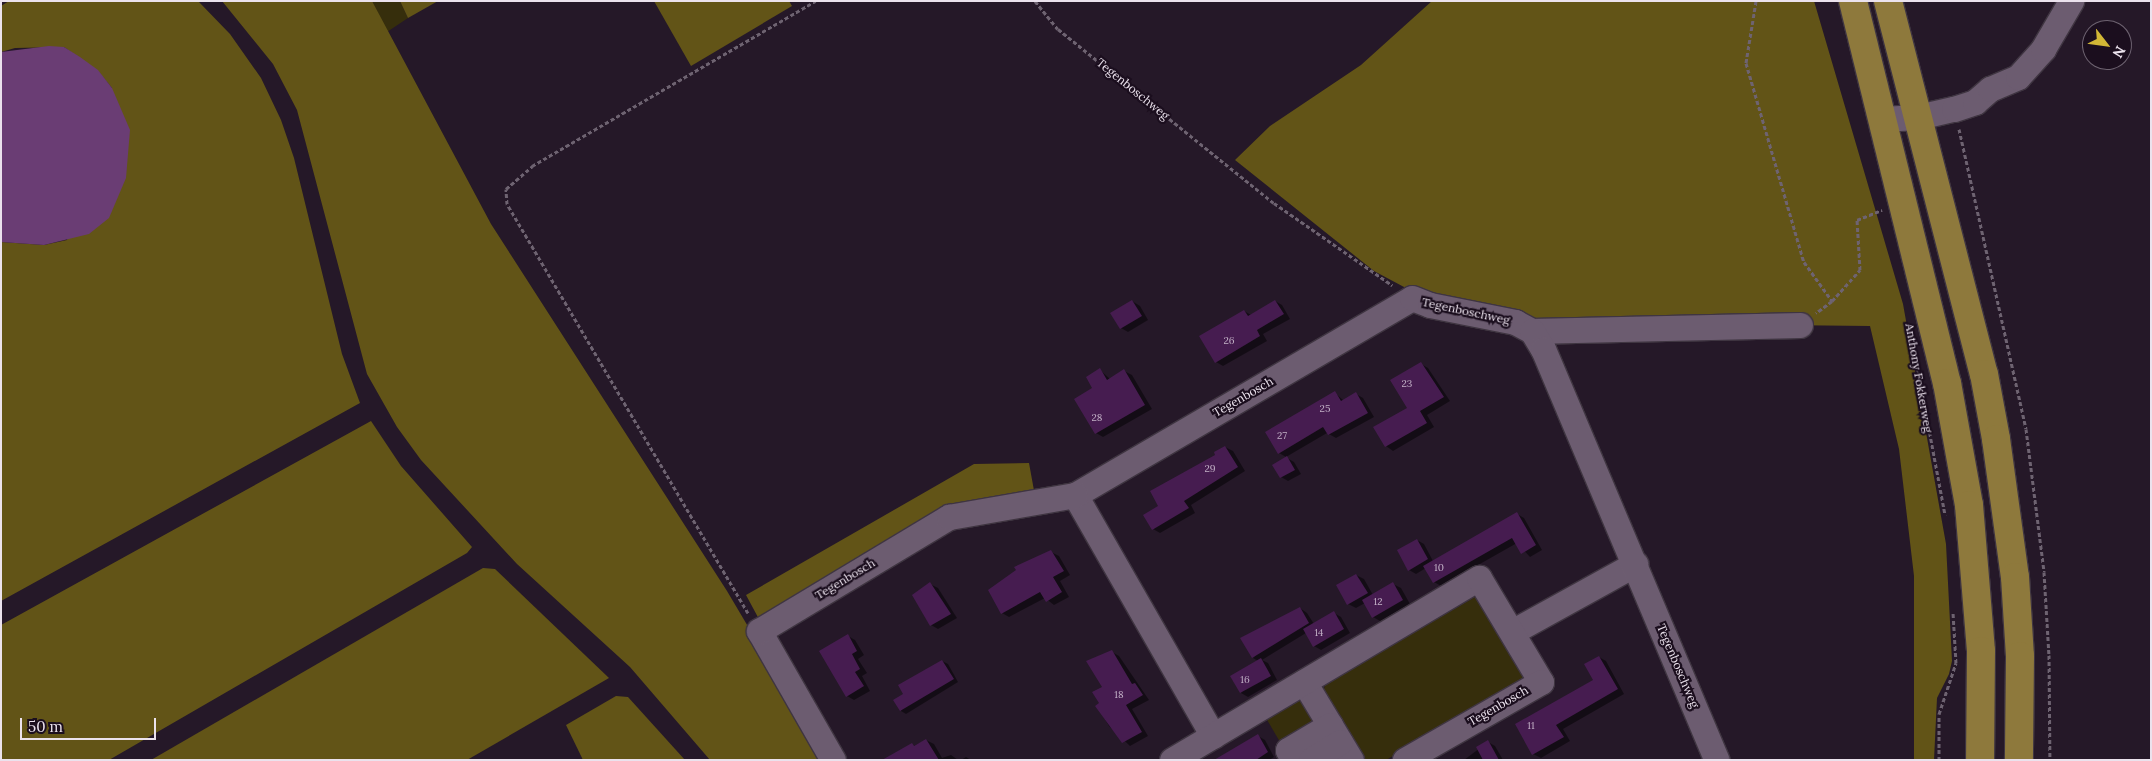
<!DOCTYPE html>
<html>
<head>
<meta charset="utf-8">
<style>
	body { margin:0 }
	#map { position:relative; width:2152px; height:761px; overflow:hidden; background:#251828; font-family:Lora,serif }
	div>[style] { position:absolute }
	.green>* { inset:0; background:#362e0c }
	.forest>* { inset:0; background:#625417 }
	.water>* { inset:0; background:#6a3d74 }
	.shadow>* { inset:0; background:#0007 }
	.building>* { inset:0; background:#461c50 }
	.path>* { height:3px; margin-top:-1.5px; transform-origin:0; background:repeating-linear-gradient(90deg,#6e6371 0 4px,transparent 0 6.5px) }
	.roads { filter:drop-shadow(1px 0 #3f3541) drop-shadow(-1px 0 #3f3541) drop-shadow(0 1px #3f3541) drop-shadow(0 -1px #3f3541) }
	.minor>* { height:25px; margin:-12.5px; padding:0 12.5px; transform-origin:12.5px; border-radius:12.5px; background:#6c5c70 }
	.major>* { height:28px; margin:-14px; padding:0 14px; transform-origin:14px; border-radius:14px; background:#8e793c }
	span { translate:-50% -50%; white-space:nowrap; text-align:center; line-height:1.15; -webkit-text-stroke:4.5px #1b0e1e; paint-order:stroke }
	.number-label { font-size:10px; color:#c2b0c6 }
	.number-label span { -webkit-text-stroke-width:0 }
	.street-label { font-size:12px; color:#ebe2ed }
	.frame { position:absolute; inset:0; border:2px solid #ebe2ed; pointer-events:none }
	.north { position:absolute; left:2082px; top:20px; width:50px; height:50px; box-sizing:border-box; background:#1b0e1e; border:1px solid #6e6371; border-radius:50%; rotate:120deg; font-size:14px; font-weight:700; line-height:20px; text-align:center; color:#ebe2ed }
	.north::after { content:''; display:block; margin:auto; width:18px; height:22px; background:#d2b736; clip-path:polygon(50% 0,100% 100%,50% 72%,0 100%) }
	.scale { position:absolute; left:20px; top:718px; width:136px; height:22px; box-sizing:border-box; border:2px solid #ebe2ed; border-top:0; padding-left:6px; font-size:15px; line-height:18px; white-space:nowrap; color:#ebe2ed; -webkit-text-stroke:4px #1b0e1e; paint-order:stroke }
</style>
</head>
<body>
<div id="map">
	<div class="green">
		<i style="clip-path:polygon(372px 1px,400px 1px,408px 18px,387px 32px)"></i>
		<i style="clip-path:polygon(1475px 597px,1483px 599px,1526px 674px,1523px 682px,1386px 760px,1365px 760px,1324px 690px,1325px 684px)"></i>
		<i style="clip-path:polygon(1293px 696px,1305px 699px,1318px 718px,1283px 747px,1263px 713px)"></i>
	</div>
	<div class="forest">
		<i style="clip-path:polygon(9px 1px,198px 1px,230px 34px,261px 78px,281px 120px,294px 158px,342px 354px,360px 403px,1px 601px,1px 242px,44px 245px,67px 240px,112px 88px,98px 71px,64px 47px,15px 48px,1px 52px,1px 6px)"></i>
		<i style="clip-path:polygon(222px 1px,372px 1px,491px 224px,727px 591px,827px 760px,710px 760px,630px 667px,517px 564px,421px 460px,397px 427px,367px 374px,297px 110px,273px 64px)"></i>
		<i style="clip-path:polygon(400px 1px,438px 1px,408px 18px)"></i>
		<i style="clip-path:polygon(654px 1px,789px 1px,792px 6px,691px 66px)"></i>
		<i style="clip-path:polygon(1432px 1px,1814px 1px,1903px 304px,1946px 544px,1952px 661px,1949px 674px,1937px 698px,1934px 760px,1914px 760px,1914px 576px,1899px 449px,1870px 326px,1536px 322px,1469px 307px,1404px 287px,1374px 271px,1235px 160px,1270px 126px,1361px 65px)"></i>
		<i style="clip-path:polygon(371px 421px,401px 466px,472px 547px,467px 553px,109px 760px,1px 760px,1px 625px)"></i>
		<i style="clip-path:polygon(1029px 463px,1035px 496px,945px 511px,760px 621px,746px 595px,974px 464px)"></i>
		<i style="clip-path:polygon(483px 568px,495px 569px,609px 678px,467px 760px,151px 760px)"></i>
		<i style="clip-path:polygon(616px 696px,628px 697px,685px 760px,583px 760px,566px 725px)"></i>
	</div>
	<div class="water">
		<i style="clip-path:polygon(49px 46px,64px 47px,80px 57px,98px 70px,112px 88px,130px 130px,126px 178px,109px 218px,89px 234px,44px 245px,1px 242px,1px 52px)"></i>
	</div>
	<div class="shadow">
		<i style="clip-path:polygon(1132px 301px,1140px 306px,1148px 320px,1128px 332px,1121px 328px)"></i>
		<i style="clip-path:polygon(1275px 301px,1282px 305px,1290px 319px,1263px 334px,1267px 341px,1223px 366px,1216px 362px,1244px 311px,1251px 315px)"></i>
		<i style="clip-path:polygon(1421px 364px,1428px 368px,1450px 401px,1427px 415px,1434px 427px,1393px 451px,1386px 446px,1408px 408px)"></i>
		<i style="clip-path:polygon(1100px 370px,1110px 379px,1124px 371px,1132px 375px,1152px 409px,1103px 437px,1096px 433px,1094px 389px)"></i>
		<i style="clip-path:polygon(1335px 393px,1344px 401px,1356px 394px,1363px 398px,1374px 417px,1336px 438px,1327px 433px,1286px 457px,1279px 453px)"></i>
		<i style="clip-path:polygon(1225px 447px,1233px 451px,1245px 471px,1191px 505px,1195px 513px,1160px 533px,1153px 529px,1160px 506px)"></i>
		<i style="clip-path:polygon(1287px 458px,1294px 462px,1301px 474px,1288px 481px,1281px 477px)"></i>
		<i style="clip-path:polygon(1517px 514px,1524px 518px,1542px 550px,1530px 557px,1517px 543px,1441px 586px,1434px 582px,1426px 568px,1416px 574px,1409px 570px,1417px 540px,1424px 544px,1433px 561px)"></i>
		<i style="clip-path:polygon(1051px 552px,1059px 556px,1070px 575px,1060px 581px,1069px 597px,1054px 605px,1045px 598px,1009px 617px,1002px 613px)"></i>
		<i style="clip-path:polygon(1356px 575px,1364px 579px,1373px 595px,1393px 584px,1401px 588px,1410px 604px,1380px 621px,1373px 617px,1365px 603px,1356px 608px,1348px 604px)"></i>
		<i style="clip-path:polygon(930px 584px,938px 588px,957px 618px,938px 629px,931px 625px)"></i>
		<i style="clip-path:polygon(1300px 608px,1307px 613px,1314px 624px,1334px 613px,1341px 617px,1350px 633px,1321px 650px,1314px 646px,1306px 633px,1262px 660px,1268px 663px,1277px 680px,1248px 697px,1241px 693px,1258px 661px,1253px 658px)"></i>
		<i style="clip-path:polygon(848px 636px,855px 640px,864px 655px,858px 659px,867px 673px,862px 676px,870px 691px,854px 700px,847px 696px)"></i>
		<i style="clip-path:polygon(1112px 652px,1119px 656px,1149px 700px,1132px 709px,1148px 736px,1130px 746px,1109px 726px,1097px 706px,1100px 704px)"></i>
		<i style="clip-path:polygon(1599px 657px,1606px 661px,1624px 694px,1563px 729px,1570px 741px,1541px 758px,1533px 754px,1517px 725px,1595px 680px)"></i>
		<i style="clip-path:polygon(942px 661px,948px 664px,958px 682px,906px 714px,901px 711px,904px 694px)"></i>
		<i style="clip-path:polygon(1258px 736px,1265px 740px,1274px 757px,1269px 760px,1221px 760px)"></i>
		<i style="clip-path:polygon(926px 740px,934px 744px,942px 758px,951px 755px,958px 760px,885px 760px)"></i>
		<i style="clip-path:polygon(1488px 742px,1495px 746px,1503px 760px,1464px 760px)"></i>
		<i style="clip-path:polygon(966px 757px,971px 760px,961px 760px)"></i>
	</div>
	<div class="building">
		<i style="clip-path:polygon(1132px 300px,1142px 316px,1120px 329px,1110px 313px)"></i>
		<i style="clip-path:polygon(1275px 300px,1284px 314px,1257px 330px,1260px 336px,1215px 363px,1199px 336px,1244px 310px,1248px 316px)"></i>
		<i style="clip-path:polygon(1421px 362px,1444px 397px,1420px 411px,1427px 423px,1385px 447px,1373px 427px,1407px 408px,1390px 380px)"></i>
		<i style="clip-path:polygon(1100px 368px,1107px 380px,1124px 369px,1145px 405px,1095px 434px,1074px 399px,1092px 388px,1086px 377px)"></i>
		<i style="clip-path:polygon(1335px 391px,1341px 401px,1356px 392px,1368px 413px,1328px 435px,1323px 427px,1278px 454px,1265px 432px)"></i>
		<i style="clip-path:polygon(1225px 446px,1238px 467px,1184px 501px,1189px 508px,1152px 530px,1143px 515px,1158px 506px,1150px 491px,1215px 455px,1214px 452px)"></i>
		<i style="clip-path:polygon(1287px 456px,1295px 470px,1280px 478px,1272px 465px)"></i>
		<i style="clip-path:polygon(1517px 512px,1536px 545px,1521px 554px,1512px 538px,1433px 583px,1423px 566px)"></i>
		<i style="clip-path:polygon(1417px 539px,1428px 559px,1408px 571px,1397px 550px)"></i>
		<i style="clip-path:polygon(1051px 550px,1064px 571px,1053px 577px,1062px 592px,1046px 602px,1040px 592px,1001px 614px,988px 590px,1016px 570px,1014px 567px)"></i>
		<i style="clip-path:polygon(1356px 574px,1368px 593px,1347px 605px,1336px 585px)"></i>
		<i style="clip-path:polygon(930px 582px,951px 614px,930px 626px,912px 595px)"></i>
		<i style="clip-path:polygon(1393px 582px,1403px 600px,1372px 618px,1362px 600px)"></i>
		<i style="clip-path:polygon(1300px 607px,1309px 623px,1252px 658px,1240px 638px)"></i>
		<i style="clip-path:polygon(1334px 611px,1344px 629px,1313px 647px,1303px 629px)"></i>
		<i style="clip-path:polygon(848px 634px,857px 651px,852px 654px,860px 669px,855px 672px,864px 686px,846px 697px,819px 651px)"></i>
		<i style="clip-path:polygon(1112px 650px,1132px 684px,1135px 683px,1143px 695px,1126px 705px,1142px 732px,1122px 743px,1095px 706px,1099px 703px,1092px 692px,1102px 687px,1086px 661px)"></i>
		<i style="clip-path:polygon(1599px 656px,1618px 689px,1556px 725px,1564px 737px,1532px 755px,1515px 724px,1593px 680px,1584px 664px)"></i>
		<i style="clip-path:polygon(1261px 658px,1271px 676px,1240px 693px,1230px 676px)"></i>
		<i style="clip-path:polygon(942px 660px,954px 679px,900px 711px,893px 700px,903px 694px,898px 685px)"></i>
		<i style="clip-path:polygon(1258px 734px,1268px 752px,1256px 760px,1214px 760px)"></i>
		<i style="clip-path:polygon(926px 739px,939px 760px,882px 760px,912px 743px,914px 746px)"></i>
		<i style="clip-path:polygon(1488px 740px,1499px 760px,1483px 760px,1476px 747px)"></i>
	</div>
	<div class="path">
		<i style="left:1035px;top:1px;width:36px;rotate:51deg"></i>
		<i style="left:1058px;top:29px;width:277px;rotate:38.9deg"></i>
		<i style="left:1274px;top:203px;width:144px;rotate:34.8deg"></i>
		<i style="left:1756px;top:1px;width:63px;rotate:99.2deg"></i>
		<i style="left:1746px;top:63px;width:207px;rotate:73.8deg"></i>
		<i style="left:1804px;top:262px;width:48px;rotate:54.3deg"></i>
		<i style="left:1832px;top:301px;width:20px;rotate:143deg"></i>
		<i style="left:1959px;top:129px;width:307px;rotate:77.4deg"></i>
		<i style="left:2026px;top:429px;width:144px;rotate:82.8deg"></i>
		<i style="left:2044px;top:572px;width:83px;rotate:86.6deg"></i>
		<i style="left:2049px;top:655px;width:105px;rotate:89.5deg"></i>
		<i style="left:1832px;top:301px;width:42px;rotate:-47.9deg"></i>
		<i style="left:1860px;top:270px;width:50px;rotate:-93.4deg"></i>
		<i style="left:1857px;top:220px;width:27px;rotate:-22deg"></i>
		<i style="left:1914px;top:349px;width:169px;rotate:79.4deg"></i>
		<i style="left:748px;top:613px;width:475px;rotate:-120.5deg"></i>
		<i style="left:507px;top:204px;width:15px;rotate:-94deg"></i>
		<i style="left:506px;top:189px;width:35px;rotate:-41deg"></i>
		<i style="left:532px;top:166px;width:328px;rotate:-30.2deg"></i>
		<i style="left:1939px;top:760px;width:46px;rotate:-90deg"></i>
		<i style="left:1939px;top:714px;width:54px;rotate:-71.6deg"></i>
		<i style="left:1956px;top:663px;width:50px;rotate:-93.4deg"></i>
	</div>
	<div class="roads">
		<div class="minor">
			<i style="left:1881px;top:119px;width:37px;rotate:-3deg"></i>
			<i style="left:1918px;top:117px;width:37px;rotate:-13deg"></i>
			<i style="left:1954px;top:109px;width:22px;rotate:-18deg"></i>
			<i style="left:1975px;top:102px;width:20px;rotate:-41deg"></i>
			<i style="left:1990px;top:89px;width:30px;rotate:-23deg"></i>
			<i style="left:2018px;top:77px;width:38px;rotate:-48deg"></i>
			<i style="left:2043px;top:49px;width:56px;rotate:-59.7deg"></i>
			<i style="left:1532px;top:331px;width:268px;rotate:-1.3deg"></i>
			<i style="left:1512px;top:632px;width:141px;rotate:-28.9deg"></i>
			<i style="left:1304px;top:682px;width:91px;rotate:58.9deg"></i>
			<i style="left:1213px;top:736px;width:278px;rotate:-119.8deg"></i>
			<i style="left:1075px;top:495px;width:390px;rotate:-30.3deg"></i>
			<i style="left:1412px;top:298px;width:19px;rotate:21deg"></i>
			<i style="left:1430px;top:305px;width:87px;rotate:11.3deg"></i>
			<i style="left:1515px;top:322px;width:19px;rotate:28deg"></i>
			<i style="left:1532px;top:331px;width:21px;rotate:59deg"></i>
			<i style="left:1543px;top:349px;width:446px;rotate:67.1deg"></i>
			<i style="left:833px;top:760px;width:149px;rotate:-119.8deg"></i>
			<i style="left:759px;top:631px;width:222px;rotate:-31deg"></i>
			<i style="left:949px;top:517px;width:128px;rotate:-9.9deg"></i>
			<i style="left:1172px;top:760px;width:357px;rotate:-30.7deg"></i>
			<i style="left:1479px;top:578px;width:121px;rotate:59.2deg"></i>
			<i style="left:1541px;top:682px;width:157px;rotate:150.2deg"></i>
			<i style="left:1293px;top:760px;width:11px;rotate:-117deg"></i>
			<i style="left:1288px;top:750px;width:49px;rotate:-30.8deg"></i>
			<i style="left:1311px;top:760px;width:34px;rotate:-32deg"></i>
		</div>
		<div class="major">
			<i style="left:1853px;top:1px;width:393px;rotate:76.2deg"></i>
			<i style="left:1947px;top:383px;width:124px;rotate:79.8deg"></i>
			<i style="left:1969px;top:505px;width:146px;rotate:85.3deg"></i>
			<i style="left:1981px;top:651px;width:109px;rotate:90.5deg"></i>
			<i style="left:1888px;top:1px;width:385px;rotate:75.6deg"></i>
			<i style="left:1984px;top:374px;width:66px;rotate:79.5deg"></i>
			<i style="left:1996px;top:439px;width:139px;rotate:82.2deg"></i>
			<i style="left:2015px;top:577px;width:79px;rotate:86.4deg"></i>
			<i style="left:2020px;top:656px;width:104px;rotate:90.6deg"></i>
		</div>
	</div>
	<div class="number-label">
		<span style="left:1229px;top:341px">26</span>
		<span style="left:1407px;top:384px">23</span>
		<span style="left:1325px;top:409px">25</span>
		<span style="left:1097px;top:418px">28</span>
		<span style="left:1282px;top:436px">27</span>
		<span style="left:1210px;top:469px">29</span>
		<span style="left:1439px;top:568px">10</span>
		<span style="left:1378px;top:602px">12</span>
		<span style="left:1319px;top:633px">14</span>
		<span style="left:1245px;top:680px">16</span>
		<span style="left:1119px;top:695px">18</span>
		<span style="left:1531px;top:726px">11</span>
	</div>
	<div class="street-label">
		<span style="left:1133px;top:89px;rotate:39deg">Tegenboschweg</span>
		<span style="left:1466px;top:311px;rotate:12deg">Tegenboschweg</span>
		<span style="left:1919px;top:378px;rotate:80deg">Anthony Fokkerweg</span>
		<span style="left:1243px;top:397px;rotate:-30deg">Tegenbosch</span>
		<span style="left:845px;top:579px;rotate:-31deg">Tegenbosch</span>
		<span style="left:1678px;top:666px;rotate:67deg">Tegenboschweg</span>
		<span style="left:1498px;top:706px;rotate:-30deg">Tegenbosch</span>
	</div>
	<div class="frame"></div>
	<div class="north">N</div>
	<div class="scale">50 m</div>
</div>
</body>
</html>
